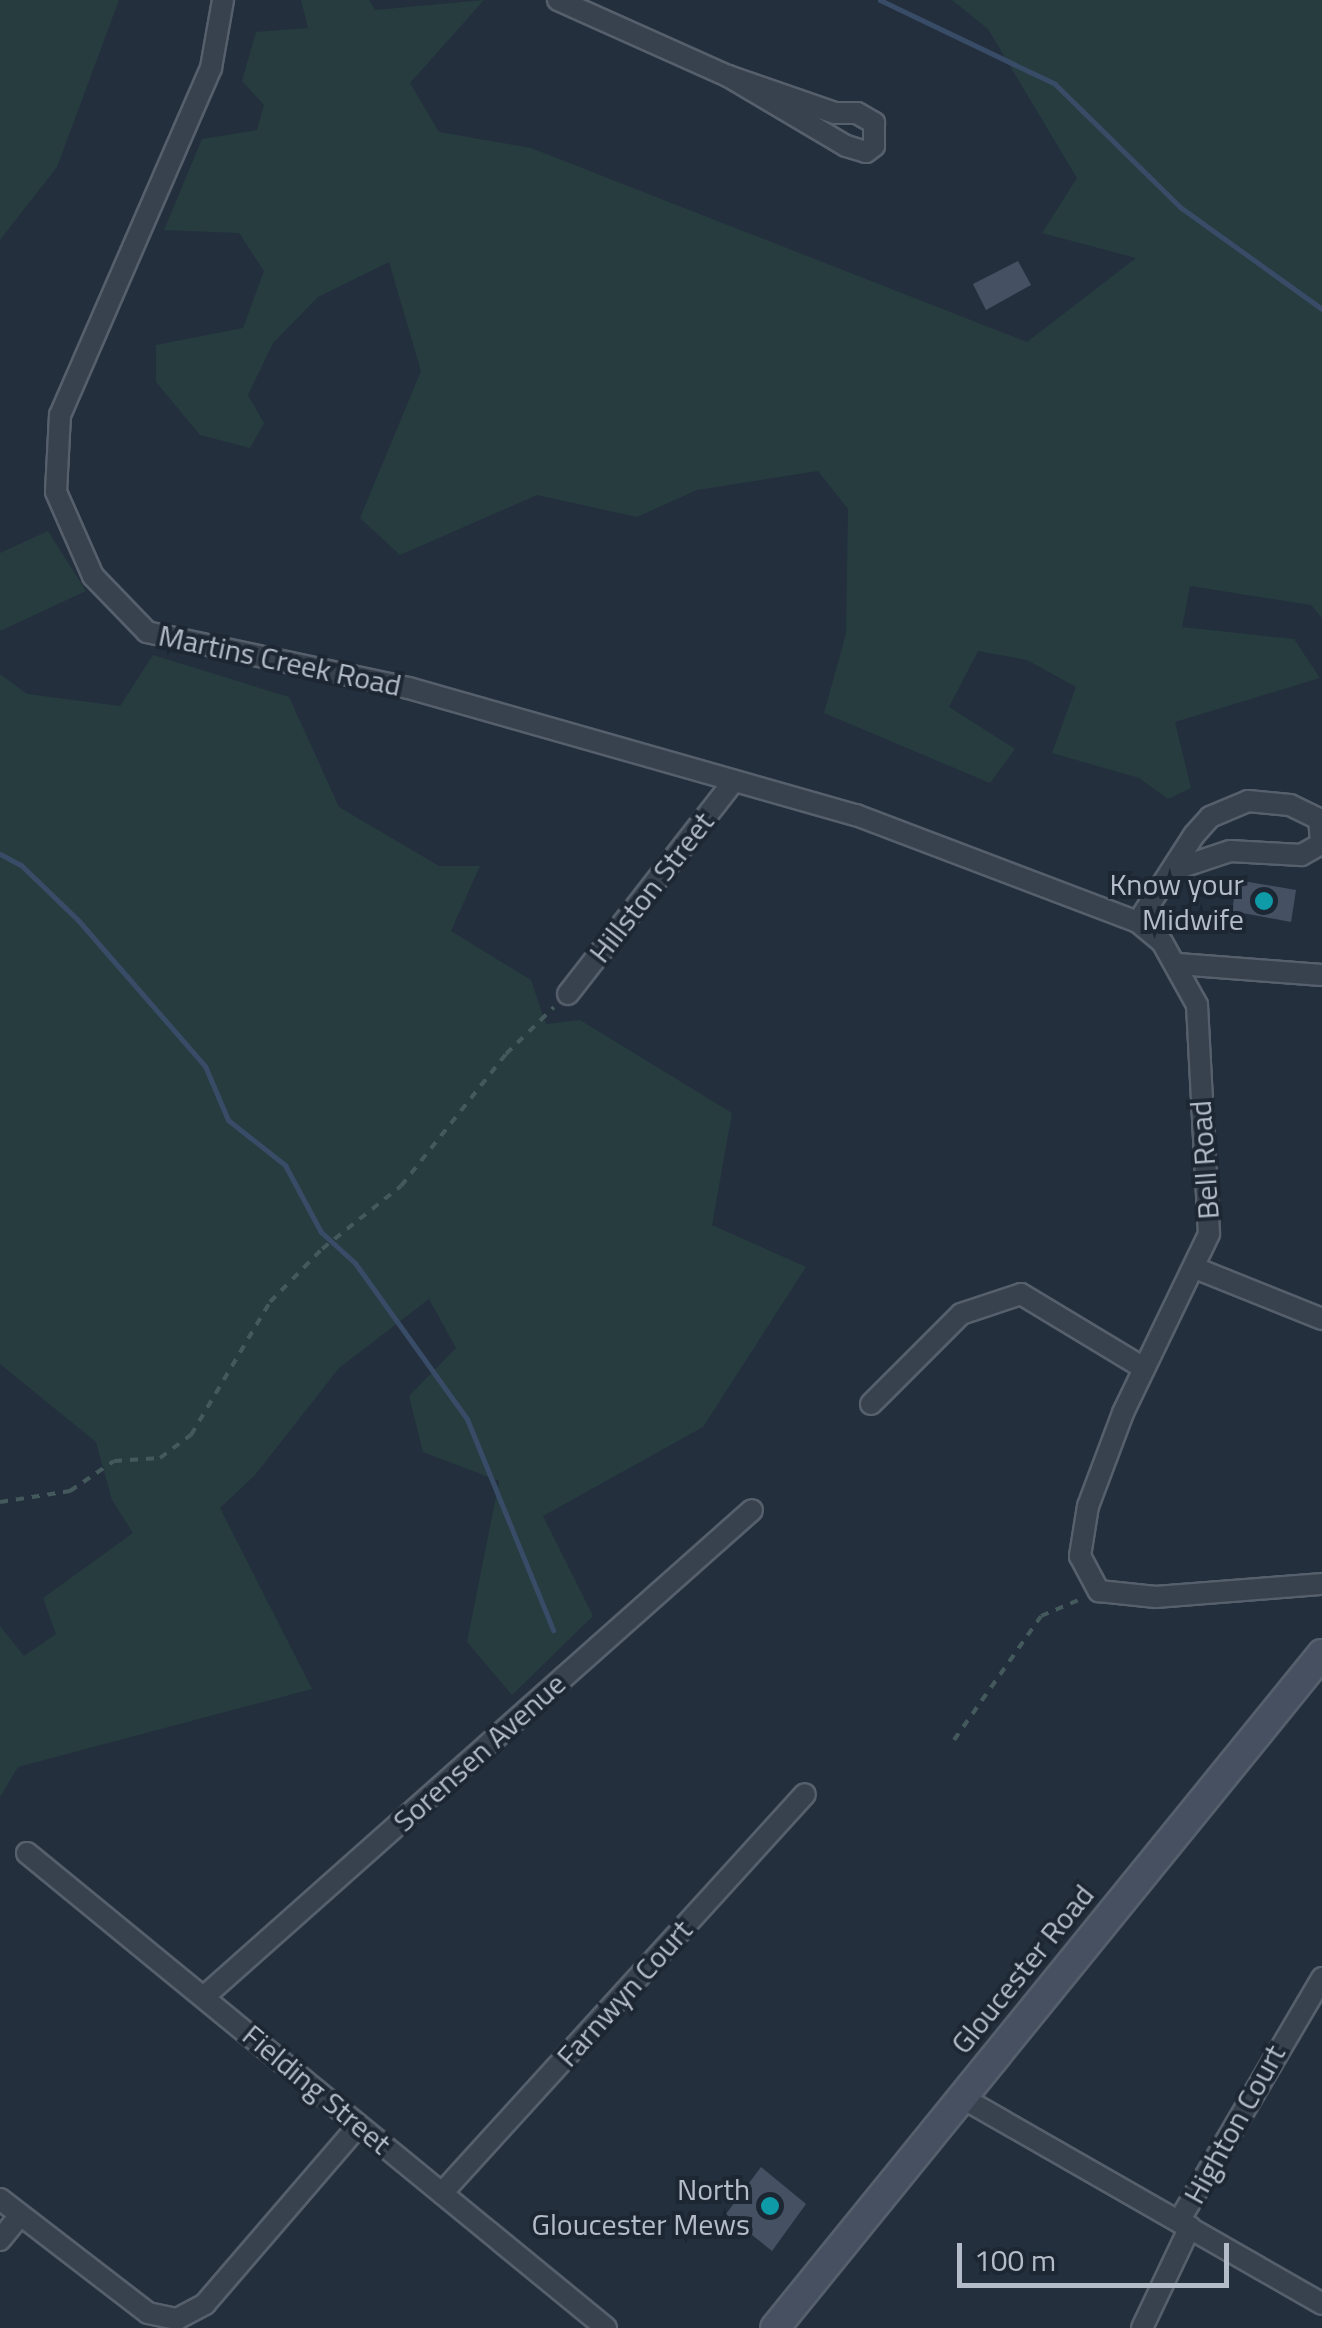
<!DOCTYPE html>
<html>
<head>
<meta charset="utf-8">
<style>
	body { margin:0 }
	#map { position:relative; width:1322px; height:2328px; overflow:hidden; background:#242f3e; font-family:"Titillium Web",sans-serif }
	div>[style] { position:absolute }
	.green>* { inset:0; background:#263c3f }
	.stream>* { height:5px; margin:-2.5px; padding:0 2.5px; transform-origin:2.5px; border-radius:2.5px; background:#394c67 }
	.building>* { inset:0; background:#455162 }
	.path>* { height:4px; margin-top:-2px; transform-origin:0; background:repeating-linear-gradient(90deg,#44595c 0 8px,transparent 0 16px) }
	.roads { filter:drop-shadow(2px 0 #565f6c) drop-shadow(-2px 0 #565f6c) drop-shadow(0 2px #565f6c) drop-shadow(0 -2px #565f6c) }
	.minor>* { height:20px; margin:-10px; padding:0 10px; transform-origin:10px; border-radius:10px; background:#38414e }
	.secondary>* { height:28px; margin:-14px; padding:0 14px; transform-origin:14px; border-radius:14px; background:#465061 }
	.dots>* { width:28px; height:28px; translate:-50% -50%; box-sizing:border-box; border:5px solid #1d2633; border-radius:50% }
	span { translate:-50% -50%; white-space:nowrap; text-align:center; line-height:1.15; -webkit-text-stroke:8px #1d2633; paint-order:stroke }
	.street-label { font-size:30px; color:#b4bcc9 }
	.poi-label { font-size:30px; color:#b4bcc9 }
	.right { translate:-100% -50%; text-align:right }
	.scale { position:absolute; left:957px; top:2243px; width:272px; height:45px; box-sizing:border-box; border:5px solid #b4bcc9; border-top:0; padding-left:12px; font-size:30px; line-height:35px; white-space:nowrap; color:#b4bcc9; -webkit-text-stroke:8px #1d2633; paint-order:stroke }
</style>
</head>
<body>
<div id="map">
	<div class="green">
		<i style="clip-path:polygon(0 0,119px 0,57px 167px,0 240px)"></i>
		<i style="clip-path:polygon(301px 0,369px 0,375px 10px,484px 0,410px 83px,439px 132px,531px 148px,1027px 342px,1136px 258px,1042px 233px,1077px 178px,988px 29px,952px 0,1322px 0,1322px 618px,1311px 605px,1190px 586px,1182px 627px,1294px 639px,1320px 678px,1175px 722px,1191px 788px,1168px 799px,1139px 778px,1052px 753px,1076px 687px,1027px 660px,978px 651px,949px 707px,1015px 749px,990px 783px,824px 713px,846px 634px,848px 509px,818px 471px,697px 490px,637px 517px,537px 495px,400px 555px,360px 518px,421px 371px,389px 262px,318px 297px,273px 343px,248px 395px,264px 423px,250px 448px,200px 435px,156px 382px,156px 345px,243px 328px,264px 271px,239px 233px,164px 230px,202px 139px,257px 130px,264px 105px,242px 81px,256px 32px,308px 28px)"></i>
		<i style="clip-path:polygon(48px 531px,86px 591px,0 631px,0 553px)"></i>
		<i style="clip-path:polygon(153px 655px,289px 697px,339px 807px,439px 866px,480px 866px,451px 931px,531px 980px,546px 1024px,580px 1020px,732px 1113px,712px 1225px,806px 1267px,703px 1427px,543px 1516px,593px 1616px,512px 1695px,467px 1642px,499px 1481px,423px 1452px,409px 1396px,456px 1348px,429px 1299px,339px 1368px,255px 1475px,220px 1508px,312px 1689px,18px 1767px,0 1797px,0 1626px,24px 1656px,56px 1634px,43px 1598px,133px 1533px,112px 1500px,96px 1442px,0 1364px,0 674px,27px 694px,120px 706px)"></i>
	</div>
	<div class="stream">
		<i style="left:880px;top:0;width:194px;rotate:25.6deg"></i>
		<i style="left:1055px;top:84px;width:175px;rotate:44.5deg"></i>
		<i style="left:1180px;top:207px;width:175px;rotate:35.7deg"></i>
		<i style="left:0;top:854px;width:24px;rotate:28deg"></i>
		<i style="left:21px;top:865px;width:79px;rotate:44deg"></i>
		<i style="left:78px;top:920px;width:194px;rotate:49deg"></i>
		<i style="left:205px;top:1066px;width:59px;rotate:66.9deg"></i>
		<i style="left:228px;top:1120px;width:73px;rotate:38.3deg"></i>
		<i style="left:285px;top:1165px;width:76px;rotate:61.8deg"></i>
		<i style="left:321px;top:1232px;width:46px;rotate:42.4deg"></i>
		<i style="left:355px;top:1263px;width:192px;rotate:54.3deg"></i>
		<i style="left:467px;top:1419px;width:228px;rotate:67.8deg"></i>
	</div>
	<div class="building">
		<i style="clip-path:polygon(1018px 261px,1031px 285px,986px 310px,973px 284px)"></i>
		<i style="clip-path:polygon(1237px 880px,1296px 890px,1291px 922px,1232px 911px)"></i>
		<i style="clip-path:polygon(761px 2167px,806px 2204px,772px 2251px,726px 2214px)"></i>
	</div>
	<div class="path">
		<i style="left:0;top:1502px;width:71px;rotate:-8.9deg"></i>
		<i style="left:70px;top:1491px;width:53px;rotate:-34.3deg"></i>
		<i style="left:114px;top:1461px;width:46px;rotate:-3.7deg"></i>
		<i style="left:160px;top:1458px;width:39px;rotate:-37deg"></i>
		<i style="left:191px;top:1435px;width:155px;rotate:-59.3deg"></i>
		<i style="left:270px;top:1302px;width:74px;rotate:-45.5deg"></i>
		<i style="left:322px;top:1249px;width:101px;rotate:-38.6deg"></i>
		<i style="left:401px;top:1186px;width:169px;rotate:-51.5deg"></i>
		<i style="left:506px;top:1054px;width:67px;rotate:-44.4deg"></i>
		<i style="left:954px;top:1740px;width:151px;rotate:-54.9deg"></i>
		<i style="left:1041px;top:1616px;width:43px;rotate:-23deg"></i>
	</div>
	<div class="roads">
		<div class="minor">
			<i style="left:223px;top:0;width:69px;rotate:100deg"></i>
			<i style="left:211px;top:68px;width:378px;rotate:113.5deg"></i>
			<i style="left:60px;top:415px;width:77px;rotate:93deg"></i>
			<i style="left:56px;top:492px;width:92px;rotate:66.2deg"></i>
			<i style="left:93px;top:576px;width:78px;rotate:46deg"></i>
			<i style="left:147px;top:632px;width:268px;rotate:12.1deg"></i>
			<i style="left:409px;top:688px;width:465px;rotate:15.9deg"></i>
			<i style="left:856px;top:815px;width:302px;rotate:20.8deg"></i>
			<i style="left:1138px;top:922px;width:31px;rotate:40deg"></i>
			<i style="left:1162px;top:942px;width:72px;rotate:60.9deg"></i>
			<i style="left:1197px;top:1005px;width:229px;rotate:87deg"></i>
			<i style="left:1209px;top:1234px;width:199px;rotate:115.7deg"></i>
			<i style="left:1123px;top:1413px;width:99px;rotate:110.6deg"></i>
			<i style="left:1088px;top:1506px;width:51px;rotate:99.1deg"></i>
			<i style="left:1080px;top:1556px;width:40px;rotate:62deg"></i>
			<i style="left:1099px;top:1591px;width:57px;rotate:6deg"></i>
			<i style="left:1156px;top:1597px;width:167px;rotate:-4.5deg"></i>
			<i style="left:558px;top:0;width:186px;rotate:24.1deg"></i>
			<i style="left:728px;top:76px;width:113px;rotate:19.1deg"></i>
			<i style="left:835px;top:113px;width:22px"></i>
			<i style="left:857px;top:113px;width:20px;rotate:30deg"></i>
			<i style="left:874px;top:123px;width:23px;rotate:90deg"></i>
			<i style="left:874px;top:146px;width:10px;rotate:143deg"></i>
			<i style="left:866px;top:152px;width:21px;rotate:-163deg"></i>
			<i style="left:846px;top:146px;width:137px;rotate:-149.3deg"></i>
			<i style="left:1138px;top:922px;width:103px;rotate:-57.2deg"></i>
			<i style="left:1194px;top:835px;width:24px;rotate:-48deg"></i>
			<i style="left:1210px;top:817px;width:41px;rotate:-22.8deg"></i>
			<i style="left:1248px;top:801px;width:42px;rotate:5.4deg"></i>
			<i style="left:1290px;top:805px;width:32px;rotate:26deg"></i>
			<i style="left:1319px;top:819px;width:25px;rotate:85deg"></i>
			<i style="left:1321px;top:844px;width:23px;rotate:151deg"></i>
			<i style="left:1301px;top:855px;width:71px;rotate:-176.8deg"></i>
			<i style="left:1230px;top:851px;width:60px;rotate:161.6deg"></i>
			<i style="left:1178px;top:964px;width:144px;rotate:4.4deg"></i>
			<i style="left:568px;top:994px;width:270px;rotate:-52.1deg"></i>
			<i style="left:1195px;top:1268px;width:137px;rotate:21.9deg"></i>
			<i style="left:871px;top:1404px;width:127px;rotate:-45deg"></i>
			<i style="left:961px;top:1314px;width:63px;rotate:-18.4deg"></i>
			<i style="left:1021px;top:1294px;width:141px;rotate:31.1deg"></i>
			<i style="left:27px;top:1853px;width:749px;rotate:39.36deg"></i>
			<i style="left:206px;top:1995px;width:730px;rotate:-41.61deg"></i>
			<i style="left:961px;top:2097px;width:416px;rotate:29.8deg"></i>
			<i style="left:442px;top:2193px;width:539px;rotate:-47.7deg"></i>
			<i style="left:0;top:2199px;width:187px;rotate:37.6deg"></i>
			<i style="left:148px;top:2313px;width:30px;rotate:12deg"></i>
			<i style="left:177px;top:2319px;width:32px;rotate:-28deg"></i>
			<i style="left:205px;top:2304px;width:235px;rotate:-49.3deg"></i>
			<i style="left:1179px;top:2221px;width:282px;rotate:-59.5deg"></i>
			<i style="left:0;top:2240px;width:32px;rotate:-51deg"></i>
			<i style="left:1142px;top:2328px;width:112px;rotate:-64.6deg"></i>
		</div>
		<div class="secondary">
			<i style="left:775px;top:2328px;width:868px;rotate:-50.94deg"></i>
		</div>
	</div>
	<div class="dots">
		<i style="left:1264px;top:901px;background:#0f9aa8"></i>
		<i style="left:770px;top:2206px;background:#0f9aa8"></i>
	</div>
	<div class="street-label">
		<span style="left:280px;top:660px;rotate:12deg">Martins Creek Road</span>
		<span style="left:651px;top:887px;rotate:-52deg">Hillston Street</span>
		<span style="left:1204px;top:1160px;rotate:-94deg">Bell Road</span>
		<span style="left:479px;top:1752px;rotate:-42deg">Sorensen Avenue</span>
		<span style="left:1022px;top:1969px;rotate:-51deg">Gloucester Road</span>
		<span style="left:624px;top:1993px;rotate:-48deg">Farnwyn Court</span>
		<span style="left:317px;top:2089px;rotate:40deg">Fielding Street</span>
		<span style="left:1234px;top:2124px;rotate:-61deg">Highton Court</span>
	</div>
	<div class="poi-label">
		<span class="right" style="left:1244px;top:901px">Know your<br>Midwife</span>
		<span class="right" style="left:750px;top:2206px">North<br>Gloucester Mews</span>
	</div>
	<div class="scale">100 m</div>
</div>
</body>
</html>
